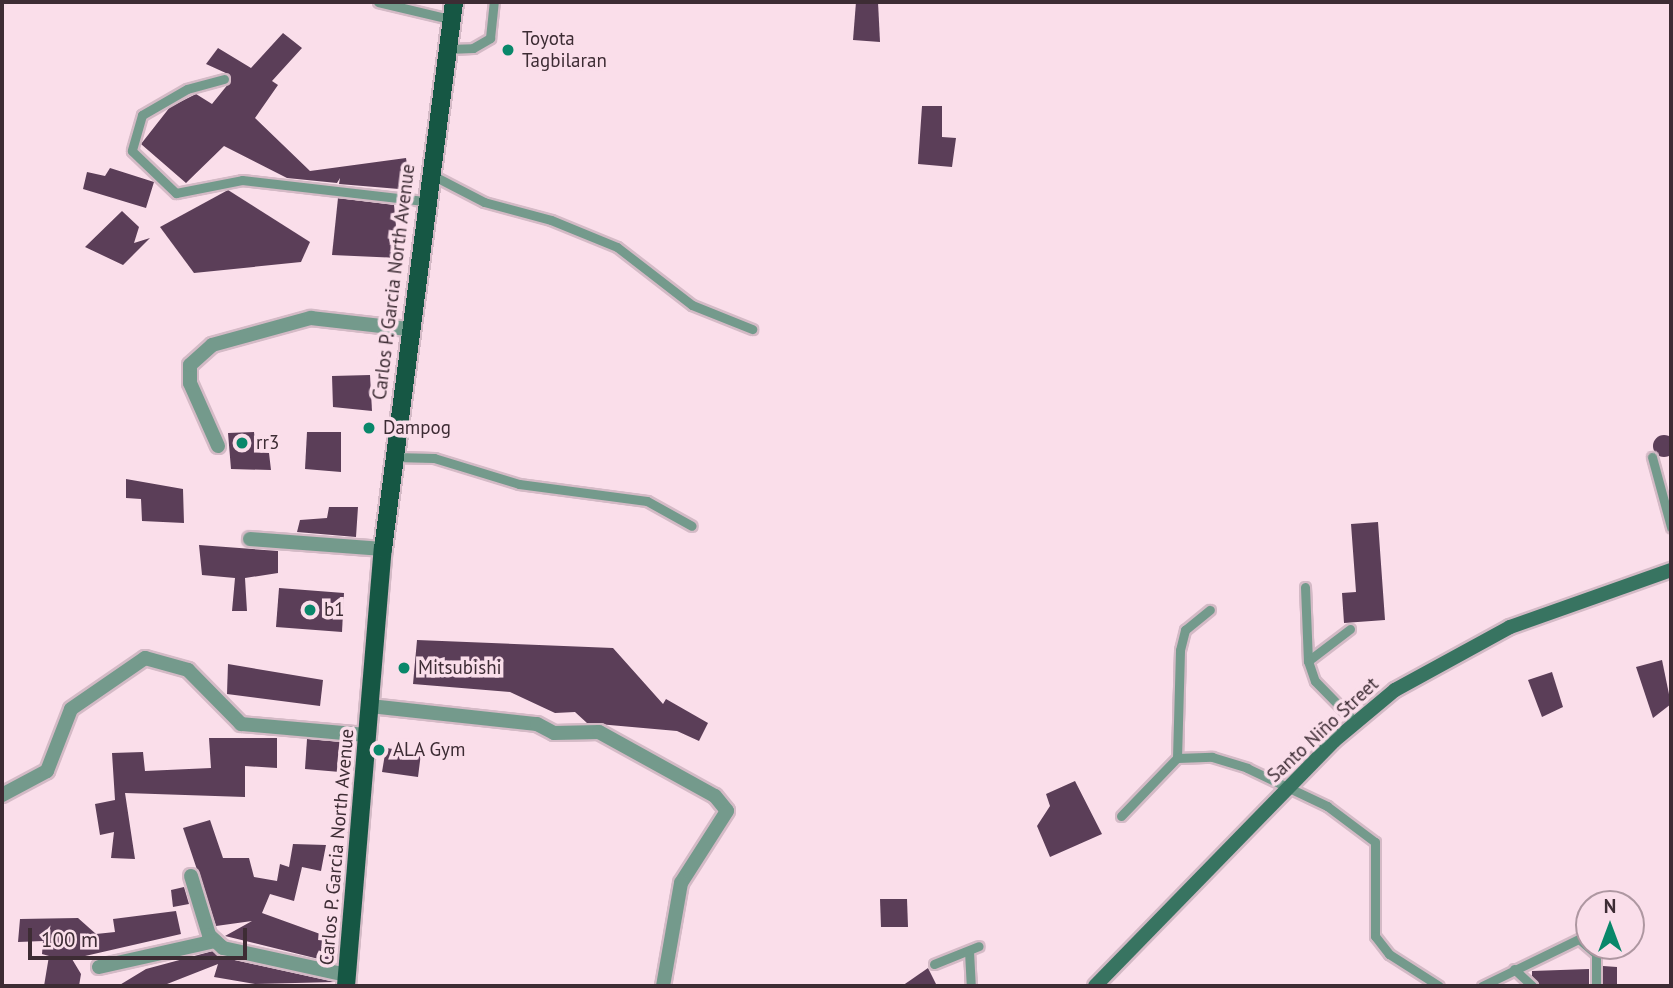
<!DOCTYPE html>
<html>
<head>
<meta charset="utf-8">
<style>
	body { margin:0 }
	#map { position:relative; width:1673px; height:988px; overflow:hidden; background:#fadeea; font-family:"PT Sans",sans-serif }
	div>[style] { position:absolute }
	.building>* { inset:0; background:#5b3e58 }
	.round { border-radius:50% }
	.roads { filter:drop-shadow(2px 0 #d4bac6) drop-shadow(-2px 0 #d4bac6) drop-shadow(0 2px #d4bac6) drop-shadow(0 -2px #d4bac6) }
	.lane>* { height:9px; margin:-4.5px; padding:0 4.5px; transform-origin:4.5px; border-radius:4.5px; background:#749a8c }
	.street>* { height:14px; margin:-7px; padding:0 7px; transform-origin:7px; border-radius:7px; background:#749a8c }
	.secondary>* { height:14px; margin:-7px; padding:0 7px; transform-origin:7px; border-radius:7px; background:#387461 }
	.primary>* { height:18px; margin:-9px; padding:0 9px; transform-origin:9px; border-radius:9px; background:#165744 }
	.dots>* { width:19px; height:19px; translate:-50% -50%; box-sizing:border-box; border:4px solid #fadeea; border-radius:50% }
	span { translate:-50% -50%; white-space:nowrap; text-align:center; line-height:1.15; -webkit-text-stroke:7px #fadeea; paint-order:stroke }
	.poi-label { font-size:19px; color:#3d2c34 }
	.left { translate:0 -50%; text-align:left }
	.street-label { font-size:19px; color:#3d2c34 }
	.frame { position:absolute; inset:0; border:4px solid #3d2c34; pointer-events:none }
	.north { position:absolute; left:1575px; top:890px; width:70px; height:70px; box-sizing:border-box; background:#fadeea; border:2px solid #ae97a1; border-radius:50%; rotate:0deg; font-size:19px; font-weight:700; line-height:28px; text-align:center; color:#3d2c34 }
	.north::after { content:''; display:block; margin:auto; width:24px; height:32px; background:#09876a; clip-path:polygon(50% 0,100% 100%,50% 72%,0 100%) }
	.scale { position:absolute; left:28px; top:928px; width:219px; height:32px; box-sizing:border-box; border:4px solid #3d2c34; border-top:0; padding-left:9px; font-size:21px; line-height:24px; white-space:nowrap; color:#3d2c34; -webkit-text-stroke:5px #fadeea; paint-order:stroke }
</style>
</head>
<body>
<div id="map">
	<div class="building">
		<i style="clip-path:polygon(856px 2px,878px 2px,880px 42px,853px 40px)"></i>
		<i style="clip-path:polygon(283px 33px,302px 48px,272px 81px,278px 85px,255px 118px,310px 171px,406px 158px,411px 190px,339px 184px,340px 178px,337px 183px,287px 178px,224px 146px,186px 183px,141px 144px,170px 107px,196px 94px,212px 104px,229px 83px,228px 74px,206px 64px,218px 48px,251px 68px)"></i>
		<i style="clip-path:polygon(922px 106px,942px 106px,942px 137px,956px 138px,952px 167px,918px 164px)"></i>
		<i style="clip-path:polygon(110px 168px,154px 182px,146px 208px,83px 189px,87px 172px,105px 176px)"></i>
		<i style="clip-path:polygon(228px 190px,310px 242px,301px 262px,194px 273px,160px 227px)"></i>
		<i style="clip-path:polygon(338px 198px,394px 205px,399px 258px,332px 255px)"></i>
		<i style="clip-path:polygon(122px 211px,139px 227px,134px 243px,150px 238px,123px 265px,85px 247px)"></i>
		<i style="clip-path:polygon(370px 375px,372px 411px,333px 407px,332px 376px)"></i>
		<i style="clip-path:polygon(254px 432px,256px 452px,269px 453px,271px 470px,231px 469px,228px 433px)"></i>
		<i style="clip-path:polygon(307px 432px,341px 432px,341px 472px,305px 469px)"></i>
		<i class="round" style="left:1653px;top:435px;width:22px;height:22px"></i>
		<i style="clip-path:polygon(126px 479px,183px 489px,184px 523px,142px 521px,141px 499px,126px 498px)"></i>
		<i style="clip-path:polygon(329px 507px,358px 507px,356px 537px,297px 532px,300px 520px,327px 518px)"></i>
		<i style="clip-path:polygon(1378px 522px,1385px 620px,1344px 623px,1342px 593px,1356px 592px,1351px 524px)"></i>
		<i style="clip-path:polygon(199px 545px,278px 551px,278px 573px,245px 578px,247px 611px,232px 611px,235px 578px,202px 575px)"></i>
		<i style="clip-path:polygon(279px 588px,344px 593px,342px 632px,276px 627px)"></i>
		<i style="clip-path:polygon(417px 640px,613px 648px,663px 704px,666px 699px,708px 723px,699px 741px,677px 731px,587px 723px,575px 712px,555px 713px,510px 692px,413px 684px)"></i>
		<i style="clip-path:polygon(1662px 660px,1671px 704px,1653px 718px,1636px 667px)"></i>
		<i style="clip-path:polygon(228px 664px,323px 680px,320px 706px,227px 694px)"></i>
		<i style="clip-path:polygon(1552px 672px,1563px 707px,1542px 717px,1528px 680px)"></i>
		<i style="clip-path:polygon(209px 738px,277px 738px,277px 768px,245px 766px,245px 797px,125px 793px,135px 859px,111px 858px,114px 832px,100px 835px,95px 804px,115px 800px,112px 753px,143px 752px,145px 771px,211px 768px)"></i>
		<i style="clip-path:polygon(307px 739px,341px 742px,340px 772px,305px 769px)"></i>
		<i style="clip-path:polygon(386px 748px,421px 753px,418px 777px,382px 772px)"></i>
		<i style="clip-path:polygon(1075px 781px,1102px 834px,1050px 857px,1037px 826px,1050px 806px,1046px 794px)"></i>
		<i style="clip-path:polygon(210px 820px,223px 858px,249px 858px,254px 877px,277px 881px,280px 864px,289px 867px,293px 844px,326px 845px,321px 871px,302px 867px,294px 901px,270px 894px,262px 913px,334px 939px,335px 963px,225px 936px,252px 921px,216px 926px,183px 828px)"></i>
		<i style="clip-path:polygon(184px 887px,189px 904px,173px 907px,171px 890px)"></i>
		<i style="clip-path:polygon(880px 899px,907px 899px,908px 927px,881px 927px)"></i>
		<i style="clip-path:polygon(176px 911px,181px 934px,72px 959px,81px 974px,79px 986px,44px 986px,49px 956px,42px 954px,43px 941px,18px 942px,20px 919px,78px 918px,96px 934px,115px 932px,113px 919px)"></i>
		<i style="clip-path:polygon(213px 951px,221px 957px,335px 982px,255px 984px,214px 977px,218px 964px,162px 986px,118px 986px,146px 969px)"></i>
		<i style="clip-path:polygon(1603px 966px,1617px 967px,1617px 986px,1603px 986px)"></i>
		<i style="clip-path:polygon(928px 968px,937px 986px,902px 986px)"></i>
		<i style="clip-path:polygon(1589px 969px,1589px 986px,1539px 986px,1532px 976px,1532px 971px)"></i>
	</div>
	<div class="roads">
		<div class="lane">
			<i style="left:378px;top:2px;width:74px;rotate:13.3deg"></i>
			<i style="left:448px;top:49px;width:25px;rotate:-2deg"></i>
			<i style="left:473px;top:48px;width:20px;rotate:-30deg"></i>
			<i style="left:490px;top:38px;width:36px;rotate:-84deg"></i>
			<i style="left:224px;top:79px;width:38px;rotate:165deg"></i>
			<i style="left:187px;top:89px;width:52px;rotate:150deg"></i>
			<i style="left:142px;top:115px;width:37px;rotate:106deg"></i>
			<i style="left:132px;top:151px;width:61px;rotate:43.7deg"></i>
			<i style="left:176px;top:193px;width:67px;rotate:-11.1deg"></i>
			<i style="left:242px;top:180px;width:183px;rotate:6.6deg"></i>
			<i style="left:430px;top:174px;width:61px;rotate:27.4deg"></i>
			<i style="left:484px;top:202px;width:69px;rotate:15deg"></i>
			<i style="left:551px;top:220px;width:71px;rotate:22.2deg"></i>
			<i style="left:617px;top:247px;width:95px;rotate:37.7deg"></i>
			<i style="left:692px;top:305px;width:65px;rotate:21.8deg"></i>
			<i style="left:394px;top:457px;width:40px;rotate:1.4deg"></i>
			<i style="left:434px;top:458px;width:89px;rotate:17deg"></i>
			<i style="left:519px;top:484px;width:129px;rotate:7.6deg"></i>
			<i style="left:647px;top:501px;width:51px;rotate:29.1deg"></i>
			<i style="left:1652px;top:457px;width:73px;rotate:74.8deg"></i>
			<i style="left:1305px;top:587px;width:74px;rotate:87.7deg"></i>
			<i style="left:1350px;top:629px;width:53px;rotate:142.7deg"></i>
			<i style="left:1308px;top:661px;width:21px;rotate:71deg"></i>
			<i style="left:1315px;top:681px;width:59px;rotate:45.7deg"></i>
			<i style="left:1177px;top:758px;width:108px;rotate:-88.4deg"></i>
			<i style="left:1180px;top:650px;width:21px;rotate:-76deg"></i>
			<i style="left:1185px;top:630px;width:32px;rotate:-39deg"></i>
			<i style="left:1121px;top:816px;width:81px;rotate:-46deg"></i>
			<i style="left:1177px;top:758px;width:35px;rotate:-2deg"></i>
			<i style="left:1212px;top:757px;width:37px;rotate:17deg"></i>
			<i style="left:1247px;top:768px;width:89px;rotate:25.4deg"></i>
			<i style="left:1327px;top:806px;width:60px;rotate:36.9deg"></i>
			<i style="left:1375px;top:842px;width:94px;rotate:90deg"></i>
			<i style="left:1375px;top:936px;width:23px;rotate:52deg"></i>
			<i style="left:1389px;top:954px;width:59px;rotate:32.6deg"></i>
			<i style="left:969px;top:951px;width:35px;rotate:87deg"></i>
			<i style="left:934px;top:964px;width:48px;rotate:-21.8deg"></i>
			<i style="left:1514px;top:969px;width:25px;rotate:43deg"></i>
			<i style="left:1482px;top:986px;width:108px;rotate:-25.9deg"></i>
			<i style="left:1579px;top:939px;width:23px;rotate:41deg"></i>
			<i style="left:1596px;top:954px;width:32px;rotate:90deg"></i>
		</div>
		<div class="street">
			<i style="left:218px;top:446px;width:69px;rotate:-114deg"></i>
			<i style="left:190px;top:383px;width:18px;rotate:-90deg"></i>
			<i style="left:190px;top:365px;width:30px;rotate:-42deg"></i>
			<i style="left:212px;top:345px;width:103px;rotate:-15.3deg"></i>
			<i style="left:311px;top:318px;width:97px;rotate:6.5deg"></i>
			<i style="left:250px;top:539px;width:133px;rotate:4.3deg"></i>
			<i style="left:370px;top:706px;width:168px;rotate:6.2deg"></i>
			<i style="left:537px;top:724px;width:19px;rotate:28deg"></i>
			<i style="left:554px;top:733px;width:45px;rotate:-1.3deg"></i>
			<i style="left:599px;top:732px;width:132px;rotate:28.9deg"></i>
			<i style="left:715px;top:796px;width:19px;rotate:51deg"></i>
			<i style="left:727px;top:811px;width:85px;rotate:122.6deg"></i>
			<i style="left:681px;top:883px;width:105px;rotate:99.9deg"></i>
			<i style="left:2px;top:795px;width:51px;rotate:-28.1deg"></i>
			<i style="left:47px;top:771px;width:66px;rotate:-68.8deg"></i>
			<i style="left:71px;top:709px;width:90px;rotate:-34.6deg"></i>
			<i style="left:145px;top:658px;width:45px;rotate:15.6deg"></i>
			<i style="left:188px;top:670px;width:76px;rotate:45.5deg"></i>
			<i style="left:241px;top:724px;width:127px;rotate:5deg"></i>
			<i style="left:191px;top:876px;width:62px;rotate:73deg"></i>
			<i style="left:209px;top:935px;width:19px;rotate:43deg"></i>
			<i style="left:223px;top:948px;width:127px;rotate:12.3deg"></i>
			<i style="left:99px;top:967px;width:119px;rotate:-12.6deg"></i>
		</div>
		<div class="secondary">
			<i style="left:1095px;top:986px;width:342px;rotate:-45.7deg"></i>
			<i style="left:1334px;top:741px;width:80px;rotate:-39.9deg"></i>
			<i style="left:1395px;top:690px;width:131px;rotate:-28.7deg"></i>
			<i style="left:1510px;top:627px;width:171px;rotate:-19.5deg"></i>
		</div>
		<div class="primary">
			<i style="left:346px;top:986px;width:439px;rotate:-85.2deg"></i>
			<i style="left:383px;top:549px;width:552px;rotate:-82.6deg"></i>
		</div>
	</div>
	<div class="dots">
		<i style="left:508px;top:50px;background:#09876a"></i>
		<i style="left:369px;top:428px;background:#09876a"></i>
		<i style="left:242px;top:443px;background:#09876a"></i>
		<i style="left:310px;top:610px;background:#09876a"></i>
		<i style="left:404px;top:668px;background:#09876a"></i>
		<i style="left:379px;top:750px;background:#09876a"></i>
	</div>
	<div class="poi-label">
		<span class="left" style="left:522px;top:50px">Toyota<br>Tagbilaran</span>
		<span class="left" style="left:383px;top:428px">Dampog</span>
		<span class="left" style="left:256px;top:443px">rr3</span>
		<span class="left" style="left:324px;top:610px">b1</span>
		<span class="left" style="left:418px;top:668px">Mitsubishi</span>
		<span class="left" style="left:393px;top:750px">ALA Gym</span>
	</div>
	<div class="street-label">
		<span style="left:394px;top:282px;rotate:-83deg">Carlos P. Garcia North Avenue</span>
		<span style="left:1323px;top:730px;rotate:-43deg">Santo Niño Street</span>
		<span style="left:337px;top:847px;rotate:-85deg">Carlos P. Garcia North Avenue</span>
	</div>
	<div class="frame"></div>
	<div class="north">N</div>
	<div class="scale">100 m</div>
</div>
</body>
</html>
